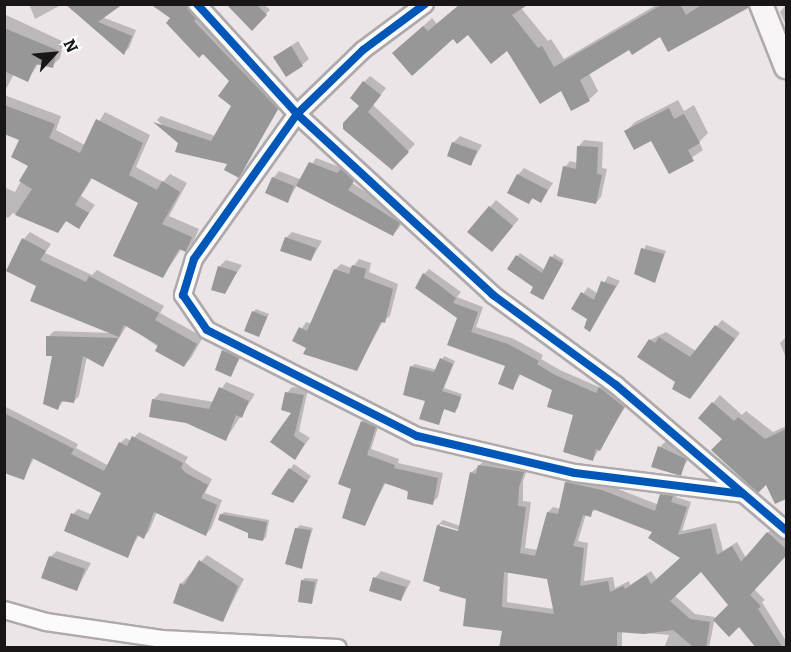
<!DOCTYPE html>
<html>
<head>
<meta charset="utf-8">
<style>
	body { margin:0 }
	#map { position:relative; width:791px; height:652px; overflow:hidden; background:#ebe5e7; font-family:Bitter,serif }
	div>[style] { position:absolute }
	.shadow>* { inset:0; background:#0003 }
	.building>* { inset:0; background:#979797 }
	.roads { filter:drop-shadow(2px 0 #aeaaac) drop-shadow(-2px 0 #aeaaac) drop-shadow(0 2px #aeaaac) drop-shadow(0 -2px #aeaaac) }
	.street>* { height:16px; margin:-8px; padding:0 8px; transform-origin:8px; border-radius:8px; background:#fcfbfb }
	.secondary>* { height:22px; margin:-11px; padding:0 11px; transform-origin:11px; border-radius:11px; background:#f8f4f5 }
	.cycleway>* { height:8px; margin:-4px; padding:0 4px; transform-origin:4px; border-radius:4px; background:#0057b8 }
	span { translate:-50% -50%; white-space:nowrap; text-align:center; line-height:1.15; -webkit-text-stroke:6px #fff; paint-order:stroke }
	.frame { position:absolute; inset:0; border:6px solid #191617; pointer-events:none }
	.north { position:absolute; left:24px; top:24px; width:60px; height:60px; -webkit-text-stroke:4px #fff; paint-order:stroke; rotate:64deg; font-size:16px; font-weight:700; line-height:24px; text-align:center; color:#191617 }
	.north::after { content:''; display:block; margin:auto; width:21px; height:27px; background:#191617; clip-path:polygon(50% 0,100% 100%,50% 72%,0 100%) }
</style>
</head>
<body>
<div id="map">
	<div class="shadow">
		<i style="clip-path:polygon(29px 4px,63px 4px,35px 19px)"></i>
		<i style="clip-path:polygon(68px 4px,136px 30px,129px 48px,124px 53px)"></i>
		<i style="clip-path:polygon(186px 4px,201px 14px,282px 103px,239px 176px,229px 163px,180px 142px,157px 120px,161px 116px,215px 136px,233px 105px,231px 81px,204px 52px)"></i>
		<i style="clip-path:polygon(230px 4px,264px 4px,270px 10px,252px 28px)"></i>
		<i style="clip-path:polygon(658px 4px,750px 4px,629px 48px,589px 73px,598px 91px,591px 98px,575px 74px,591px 98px,571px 109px,562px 89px,508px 49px,468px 33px,403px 45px,432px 18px,437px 24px,521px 8px,548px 41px,551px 39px,564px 59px)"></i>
		<i style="clip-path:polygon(786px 5px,786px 25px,780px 12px)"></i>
		<i style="clip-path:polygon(4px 14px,64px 42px,60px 58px,52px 66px,39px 63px,27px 80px,14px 74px,4px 93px)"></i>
		<i style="clip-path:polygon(298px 41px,309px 59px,302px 65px,275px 57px)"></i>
		<i style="clip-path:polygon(370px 76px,386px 88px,373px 105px,415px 144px,392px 168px,361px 106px,364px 82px)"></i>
		<i style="clip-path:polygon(4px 95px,61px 116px,56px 130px,85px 145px,105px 112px,150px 135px,136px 167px,163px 182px,170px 174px,187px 183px,169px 216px,199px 229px,193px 242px,186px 250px,182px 248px,163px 276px,140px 203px,93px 177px,81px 196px,95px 205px,79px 227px,67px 220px,57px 231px,13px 213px,8px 218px,4px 215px,4px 187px,15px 192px,30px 165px,21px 139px,4px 130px)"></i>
		<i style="clip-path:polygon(678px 100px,684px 111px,694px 105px,708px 133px,699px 142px,703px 150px,670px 172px,652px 139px,626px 131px,635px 122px)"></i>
		<i style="clip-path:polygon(460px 136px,482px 145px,471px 164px,453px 143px)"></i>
		<i style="clip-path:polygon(584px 140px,603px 142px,602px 168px,607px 169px,601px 197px,596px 203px,565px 167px,570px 161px,578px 163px,579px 146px)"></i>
		<i style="clip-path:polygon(316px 158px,358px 174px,352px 183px,405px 217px,399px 228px,393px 234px,297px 185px,288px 201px,273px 178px,279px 171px,302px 180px)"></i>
		<i style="clip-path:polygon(524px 168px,553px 183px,541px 201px,534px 197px,529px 203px,518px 175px)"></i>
		<i style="clip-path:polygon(496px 200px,519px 219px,498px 244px,490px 207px)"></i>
		<i style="clip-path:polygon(30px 232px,51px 244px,45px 253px,92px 275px,97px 270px,164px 306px,160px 313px,203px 337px,191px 358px,184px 365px,127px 325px,103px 365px,87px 356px,79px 396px,73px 402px,64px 400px,58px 408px,54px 354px,48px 337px,54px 331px,112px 333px,38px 286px,24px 239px)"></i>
		<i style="clip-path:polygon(292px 232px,322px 241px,311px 260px,286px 238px)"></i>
		<i style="clip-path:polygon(646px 245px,666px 251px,655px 282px,635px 273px)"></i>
		<i style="clip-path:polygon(520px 253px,545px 270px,554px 254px,564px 260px,543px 298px,535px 286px,509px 268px)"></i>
		<i style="clip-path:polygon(359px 259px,371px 263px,369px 272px,398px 284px,390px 316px,383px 321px,357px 369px,294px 341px,306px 322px,312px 324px,335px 270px,341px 264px,352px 268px)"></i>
		<i style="clip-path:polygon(226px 260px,242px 265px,224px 292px,219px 267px)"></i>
		<i style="clip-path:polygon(429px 269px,461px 292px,457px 297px,483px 307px,476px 327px,514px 339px,543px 355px,541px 359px,560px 370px,601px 388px,606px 383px,629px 401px,593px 459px,575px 414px,553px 390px,521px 373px,513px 388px,507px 365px,449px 344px,459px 318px,424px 274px)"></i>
		<i style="clip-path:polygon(608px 276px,620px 281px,590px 330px,589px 318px,573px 308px,588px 287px,598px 294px)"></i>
		<i style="clip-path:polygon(256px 309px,269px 314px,259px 336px,253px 312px)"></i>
		<i style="clip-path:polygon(722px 320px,740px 333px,696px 391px,677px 382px,650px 340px,666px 332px,696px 351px)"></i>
		<i style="clip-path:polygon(786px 337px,786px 358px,780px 343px)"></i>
		<i style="clip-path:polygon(230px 344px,244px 351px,231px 375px,216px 370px)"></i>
		<i style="clip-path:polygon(444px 356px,455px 361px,444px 388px,462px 394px,458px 408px,455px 411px,445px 408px,438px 423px,412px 366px,415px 364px,437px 370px)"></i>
		<i style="clip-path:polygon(226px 382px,255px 394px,226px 439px,186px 422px,153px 400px,160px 393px,214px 402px)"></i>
		<i style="clip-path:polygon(292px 387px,308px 389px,299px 431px,310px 438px,294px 458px,293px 412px,287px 393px)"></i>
		<i style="clip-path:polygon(720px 395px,742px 415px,746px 411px,773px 432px,786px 426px,786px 497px,776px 502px,767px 482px,700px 418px)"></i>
		<i style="clip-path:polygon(4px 406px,78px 444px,76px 448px,109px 466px,120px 443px,126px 438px,131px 441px,139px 432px,188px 457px,185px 462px,192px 468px,212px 479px,205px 493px,222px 500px,211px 529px,206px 534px,157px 512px,149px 531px,144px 537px,139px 535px,127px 556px,73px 514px,78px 509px,93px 515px,103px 493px,34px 458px,23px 479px,4px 472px)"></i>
		<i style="clip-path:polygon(368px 416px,380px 421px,371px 449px,399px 459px,398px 463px,443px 473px,438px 497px,432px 503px,386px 482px,364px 524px,353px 488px,362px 422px)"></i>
		<i style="clip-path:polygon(666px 441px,692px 452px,680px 474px,660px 447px)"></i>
		<i style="clip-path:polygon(evenodd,485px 460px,528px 467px,523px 481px,523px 501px,531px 502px,525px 548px,538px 550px,548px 512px,553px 507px,561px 509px,566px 483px,571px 478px,608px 485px,659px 505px,667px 490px,678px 491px,676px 497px,691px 502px,682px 531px,716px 523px,723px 551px,737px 542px,746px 558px,773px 527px,786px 539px,786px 554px,754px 589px,765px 600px,762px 602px,786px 641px,786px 648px,756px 648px,730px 605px,701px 570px,674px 595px,695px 614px,715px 617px,709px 648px,664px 648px,669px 635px,622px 631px,622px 648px,500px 648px,504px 629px,468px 598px,425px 580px,438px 525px,443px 520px,460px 526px,471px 473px,485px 460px,596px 510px,654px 531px,682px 557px,657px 580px,651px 571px,630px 585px,629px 581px,615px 588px,613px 577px,584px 581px,588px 543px,578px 541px,586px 514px,596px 510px,485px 460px,440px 524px,465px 532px,464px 535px,440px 527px,440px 524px,485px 460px,508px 572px,549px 577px,554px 609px,507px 602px,508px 572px)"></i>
		<i style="clip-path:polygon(294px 464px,311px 476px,297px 496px,290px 469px)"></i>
		<i style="clip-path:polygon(224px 512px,269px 520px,266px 537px,263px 540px,221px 515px)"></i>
		<i style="clip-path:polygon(300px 525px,313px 528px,301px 567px,297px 528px)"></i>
		<i style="clip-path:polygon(57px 551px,91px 563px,77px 589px,50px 557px)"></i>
		<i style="clip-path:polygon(207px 555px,244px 579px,223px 621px,181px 584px)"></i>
		<i style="clip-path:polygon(381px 571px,411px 581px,401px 600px,375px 578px)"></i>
		<i style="clip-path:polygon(305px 578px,318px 579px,312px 603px,302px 581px)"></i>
	</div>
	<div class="building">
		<i style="clip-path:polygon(65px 4px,123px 4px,98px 22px,132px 36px,124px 55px)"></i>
		<i style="clip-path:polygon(150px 4px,187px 4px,196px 19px,194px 21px,278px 109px,239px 178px,224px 170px,227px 164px,175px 152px,178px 143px,153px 122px,211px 141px,231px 106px,218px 96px,229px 81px,203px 54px,199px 58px,166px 23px,170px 18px)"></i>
		<i style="clip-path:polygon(226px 4px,256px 4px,267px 15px,252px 31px)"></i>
		<i style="clip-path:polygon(460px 4px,529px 4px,512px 15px,538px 48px,542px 46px,554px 67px,663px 4px,680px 4px,686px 15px,703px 4px,748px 4px,748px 8px,668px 52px,660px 37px,632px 55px,629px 50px,580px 80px,590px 101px,571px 111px,561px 91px,540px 104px,507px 51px,491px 64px,468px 35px,457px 44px,453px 39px,412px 76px,392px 53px,423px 26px,428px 31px)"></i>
		<i style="clip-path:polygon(4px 28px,57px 50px,53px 68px,36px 64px,28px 82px,4px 71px)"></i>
		<i style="clip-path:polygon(291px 46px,303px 66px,286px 77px,273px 57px)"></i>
		<i style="clip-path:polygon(363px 81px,381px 95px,368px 112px,409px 152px,392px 170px,343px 129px,343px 123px,359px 106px,350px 98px)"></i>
		<i style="clip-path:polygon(4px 105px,55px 124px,49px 138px,80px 153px,96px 119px,143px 143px,129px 175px,157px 190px,162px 181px,180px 192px,162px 224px,192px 237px,186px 252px,179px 249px,163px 278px,113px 256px,138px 203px,91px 178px,75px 205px,89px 213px,79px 229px,66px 221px,58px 233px,15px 215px,32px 189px,19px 181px,28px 166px,11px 157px,19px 140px,4px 134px)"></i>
		<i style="clip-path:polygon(669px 108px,674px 119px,684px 114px,700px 143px,688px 150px,694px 161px,669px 174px,651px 141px,634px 150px,624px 131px)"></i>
		<i style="clip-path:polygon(452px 142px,477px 151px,471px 166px,447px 156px)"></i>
		<i style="clip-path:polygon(577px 146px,598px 147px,597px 174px,602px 175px,596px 204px,557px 196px,563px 166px,576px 169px)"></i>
		<i style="clip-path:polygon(309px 162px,337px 173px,341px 169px,354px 181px,348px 190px,400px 223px,393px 236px,296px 186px)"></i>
		<i style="clip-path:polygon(517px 174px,548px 190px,541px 203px,532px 198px,529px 204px,507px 193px)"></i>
		<i style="clip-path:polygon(272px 177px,294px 186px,288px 203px,265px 193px)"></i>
		<i style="clip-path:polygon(489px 206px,513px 226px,492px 252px,467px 232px)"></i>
		<i style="clip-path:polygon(285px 237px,316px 248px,311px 261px,280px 251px)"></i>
		<i style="clip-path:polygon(22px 238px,46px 251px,40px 260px,86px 282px,89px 276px,137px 301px,159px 313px,155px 320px,197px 344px,184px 367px,155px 351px,158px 345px,124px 325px,119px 337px,30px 301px,36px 286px,6px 271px)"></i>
		<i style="clip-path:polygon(641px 248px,664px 254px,655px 283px,634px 274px)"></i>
		<i style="clip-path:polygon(516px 255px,542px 273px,550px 256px,563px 263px,543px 300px,530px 293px,533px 287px,507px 269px)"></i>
		<i style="clip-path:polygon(352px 265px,366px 269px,364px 278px,393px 289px,385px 323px,381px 322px,357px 371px,303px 354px,306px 348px,292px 341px,299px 327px,307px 331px,334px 269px,349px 274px)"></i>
		<i style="clip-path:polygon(218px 266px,237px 272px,225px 294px,211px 290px)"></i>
		<i style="clip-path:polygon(423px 273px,456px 298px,453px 303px,478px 312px,471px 332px,508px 344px,539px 361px,537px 364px,555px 375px,596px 393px,599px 387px,624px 407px,600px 451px,596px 449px,593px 461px,563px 452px,573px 415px,547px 407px,552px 390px,519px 374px,513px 390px,498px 384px,505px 366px,447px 345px,457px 318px,415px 288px)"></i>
		<i style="clip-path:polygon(601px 281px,616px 286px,590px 332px,584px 328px,587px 319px,571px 309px,581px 292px,594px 300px)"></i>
		<i style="clip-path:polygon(252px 311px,267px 317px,259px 337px,244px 331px)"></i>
		<i style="clip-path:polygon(715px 325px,735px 339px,690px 399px,672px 389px,675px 382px,637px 357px,649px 339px,655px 343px,659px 337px,690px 357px)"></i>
		<i style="clip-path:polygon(46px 336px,118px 338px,103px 367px,83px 356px,74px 403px,61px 401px,58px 410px,43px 404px,52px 356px,46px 356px)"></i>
		<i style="clip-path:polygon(222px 350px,239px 358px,231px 377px,215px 370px)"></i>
		<i style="clip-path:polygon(440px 358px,453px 364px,442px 391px,461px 397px,455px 413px,444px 409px,439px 425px,419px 419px,425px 401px,403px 395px,410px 366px,434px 372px)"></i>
		<i style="clip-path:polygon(219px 387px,249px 401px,242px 418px,236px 415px,226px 441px,186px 423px,149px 417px,152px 399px,209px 409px)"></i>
		<i style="clip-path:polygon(285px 392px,304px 395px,294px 436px,305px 444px,295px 460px,270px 442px,291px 413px,281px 410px)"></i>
		<i style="clip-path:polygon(712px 402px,734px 421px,738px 417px,765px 439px,786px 429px,786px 499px,775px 504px,766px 485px,758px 493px,711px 450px,722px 439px,698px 418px)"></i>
		<i style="clip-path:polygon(4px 413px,74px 449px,71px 454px,104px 471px,119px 442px,127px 446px,132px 436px,183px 463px,181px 468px,186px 473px,208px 485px,201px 498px,217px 505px,206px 536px,154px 512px,144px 539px,137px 535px,128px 558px,64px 531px,71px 513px,88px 520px,101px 493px,32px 458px,24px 480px,4px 473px)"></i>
		<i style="clip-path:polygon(361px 421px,376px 427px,367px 455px,395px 465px,394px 468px,438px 478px,433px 505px,407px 499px,408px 491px,384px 483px,365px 526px,342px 518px,351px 489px,338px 484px)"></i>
		<i style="clip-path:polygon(658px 446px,686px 459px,681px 476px,651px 467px)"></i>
		<i style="clip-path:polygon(evenodd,478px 465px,524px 472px,519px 487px,518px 506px,526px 507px,520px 553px,535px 556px,547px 512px,558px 514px,565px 482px,602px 490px,655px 511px,660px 494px,673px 496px,671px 502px,687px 507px,678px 535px,711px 528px,717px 555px,732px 546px,741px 562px,767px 532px,786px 549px,786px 556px,750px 595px,761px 606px,758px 609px,783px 648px,756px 648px,739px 627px,729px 637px,713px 620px,728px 605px,701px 572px,670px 601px,690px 619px,710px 622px,706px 648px,692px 646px,673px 630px,644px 634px,617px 632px,617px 648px,499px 648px,502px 631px,463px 626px,466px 599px,439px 591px,440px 587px,423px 581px,437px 525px,458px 531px,470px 472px,476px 474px,478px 465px,593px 509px,652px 532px,648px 538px,680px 558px,651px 584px,646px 575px,625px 589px,623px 586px,610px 592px,608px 581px,580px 586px,584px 548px,573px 546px,583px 515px,591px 517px,593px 509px,478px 465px,504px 572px,547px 579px,554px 614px,502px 607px,504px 572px)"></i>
		<i style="clip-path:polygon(289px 468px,308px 481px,293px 503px,271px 494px)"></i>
		<i style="clip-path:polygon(220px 514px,267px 522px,263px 541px,248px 538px,248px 533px,218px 520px)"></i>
		<i style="clip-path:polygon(295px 528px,311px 530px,302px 569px,285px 564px)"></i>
		<i style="clip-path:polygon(49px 556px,85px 569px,77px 591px,41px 578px)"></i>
		<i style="clip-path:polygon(199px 560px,238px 586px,223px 622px,173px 603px,180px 583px,184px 585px)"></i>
		<i style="clip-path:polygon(373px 577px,406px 587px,401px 601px,369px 591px)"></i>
		<i style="clip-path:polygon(301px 580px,315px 582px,312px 604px,298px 602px)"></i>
	</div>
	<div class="roads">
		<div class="street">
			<i style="left:197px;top:4px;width:149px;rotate:47.7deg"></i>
			<i style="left:297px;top:114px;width:267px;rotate:42.7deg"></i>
			<i style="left:493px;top:295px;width:152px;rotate:36.2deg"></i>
			<i style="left:616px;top:385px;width:223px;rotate:40.5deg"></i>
			<i style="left:425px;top:4px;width:77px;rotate:143.4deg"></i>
			<i style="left:363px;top:50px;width:92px;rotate:135.9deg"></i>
			<i style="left:297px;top:114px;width:178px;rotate:125.4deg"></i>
			<i style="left:194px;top:259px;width:38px;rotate:107deg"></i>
			<i style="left:183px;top:295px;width:42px;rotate:55.6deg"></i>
			<i style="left:207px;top:330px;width:235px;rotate:26.8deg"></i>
			<i style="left:417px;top:436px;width:162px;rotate:13.2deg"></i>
			<i style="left:575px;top:473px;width:169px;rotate:7.1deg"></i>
			<i style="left:4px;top:610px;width:44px;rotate:15.9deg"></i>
			<i style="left:46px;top:622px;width:117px;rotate:8.3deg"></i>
			<i style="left:162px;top:639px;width:176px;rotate:2.9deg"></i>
		</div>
		<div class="secondary">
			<i style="left:761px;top:4px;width:68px;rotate:68.4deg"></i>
		</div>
	</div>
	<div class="cycleway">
		<i style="left:197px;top:4px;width:149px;rotate:47.7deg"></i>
		<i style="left:297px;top:114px;width:267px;rotate:42.7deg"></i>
		<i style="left:493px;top:295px;width:152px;rotate:36.2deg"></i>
		<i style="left:616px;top:385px;width:223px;rotate:40.5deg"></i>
		<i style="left:425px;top:4px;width:77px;rotate:143.4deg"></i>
		<i style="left:363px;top:50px;width:92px;rotate:135.9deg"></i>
		<i style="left:297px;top:114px;width:178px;rotate:125.4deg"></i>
		<i style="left:194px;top:259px;width:38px;rotate:107deg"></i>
		<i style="left:183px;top:295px;width:42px;rotate:55.6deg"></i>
		<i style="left:207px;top:330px;width:235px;rotate:26.8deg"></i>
		<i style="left:417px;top:436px;width:162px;rotate:13.2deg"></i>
		<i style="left:575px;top:473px;width:169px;rotate:7.1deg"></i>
	</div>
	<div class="frame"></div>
	<div class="north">N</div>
</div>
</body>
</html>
